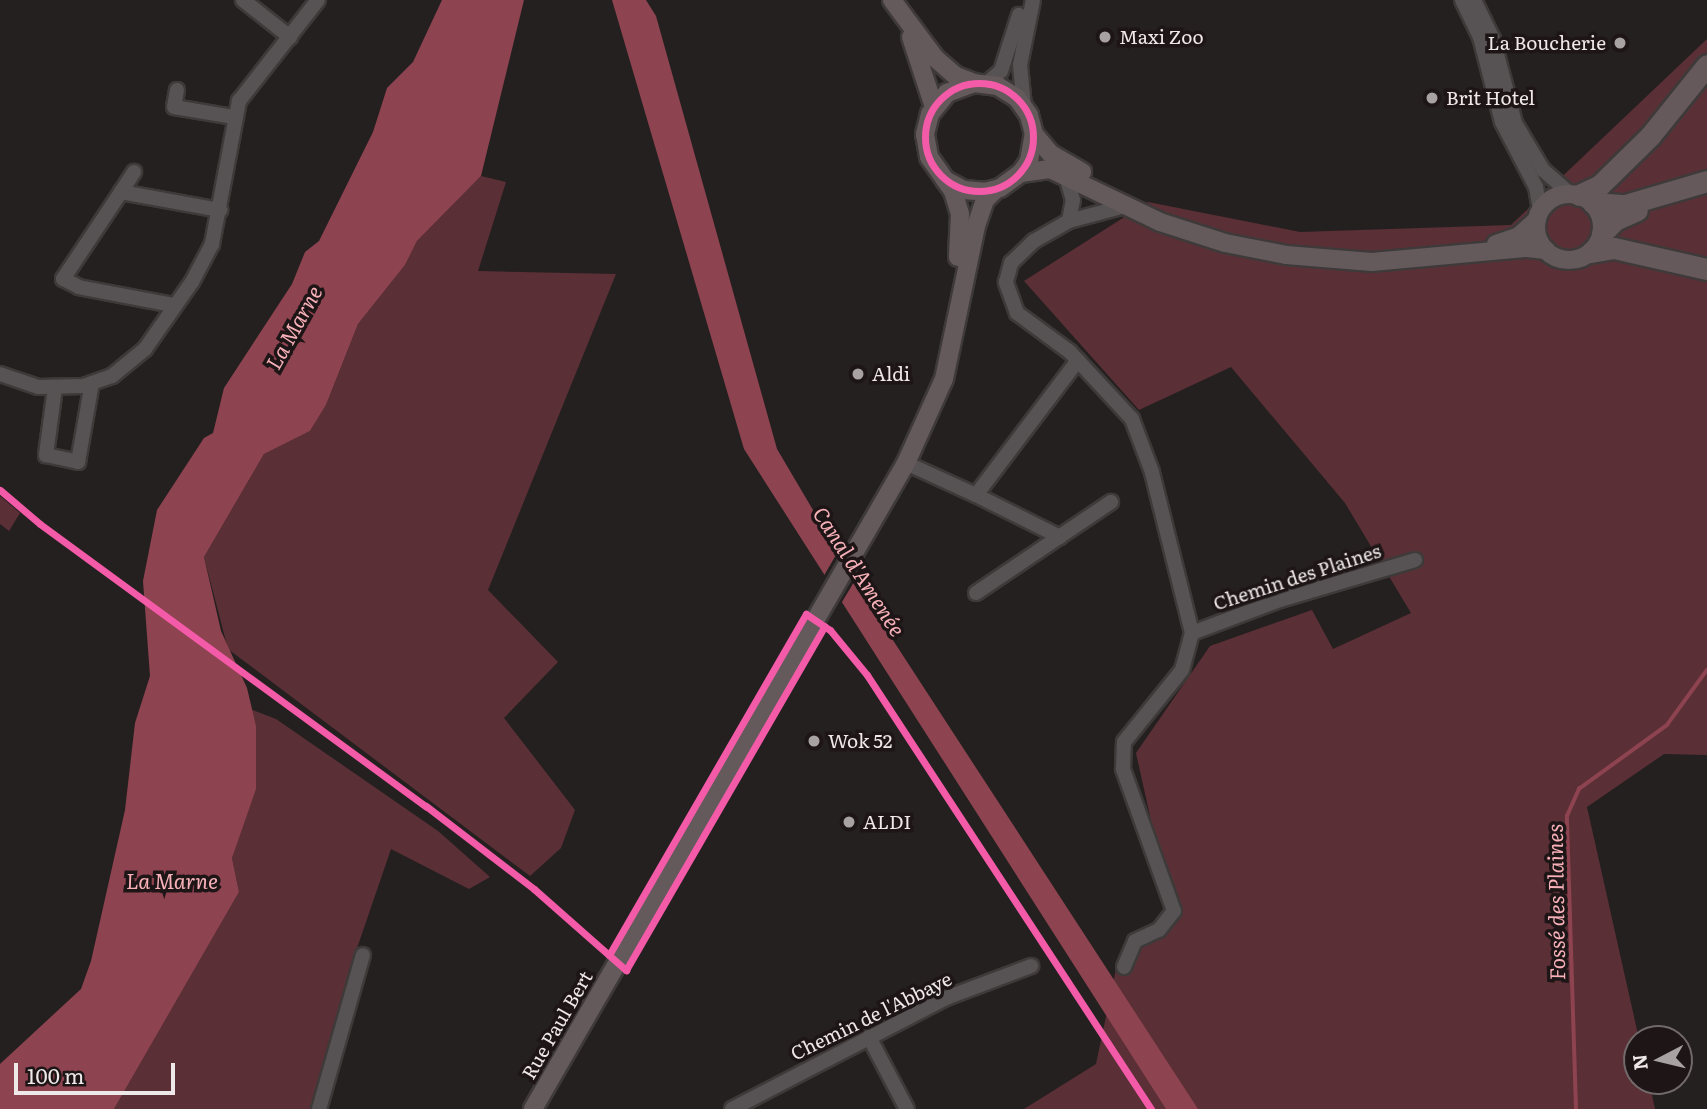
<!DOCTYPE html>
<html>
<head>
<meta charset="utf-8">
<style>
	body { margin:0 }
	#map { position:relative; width:1707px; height:1109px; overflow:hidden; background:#252020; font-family:Literata,serif }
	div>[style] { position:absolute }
	.green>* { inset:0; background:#5b2f36 }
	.water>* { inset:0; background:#8e4350 }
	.pier>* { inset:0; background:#252020 }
	.stream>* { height:3.5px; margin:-1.75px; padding:0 1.75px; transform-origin:1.75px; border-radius:1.75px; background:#8e4350 }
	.roads { filter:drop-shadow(2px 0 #3f3a3a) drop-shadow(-2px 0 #3f3a3a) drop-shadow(0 2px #3f3a3a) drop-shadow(0 -2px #3f3a3a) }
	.minor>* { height:14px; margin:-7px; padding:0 7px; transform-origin:7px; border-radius:7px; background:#575354 }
	.major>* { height:18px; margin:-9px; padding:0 9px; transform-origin:9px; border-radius:9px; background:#645a5c }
	.major>.ring { margin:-9px; padding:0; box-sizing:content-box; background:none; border:18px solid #645a5c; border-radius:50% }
	.highway>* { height:21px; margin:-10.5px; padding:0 10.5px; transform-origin:10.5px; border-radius:10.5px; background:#66595b }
	.cycleway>* { height:7px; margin:-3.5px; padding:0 3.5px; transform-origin:3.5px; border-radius:3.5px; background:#f35aa7 }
	.cycleway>.ring { margin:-3.5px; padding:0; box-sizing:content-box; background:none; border:7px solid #f35aa7; border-radius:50% }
	.dots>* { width:19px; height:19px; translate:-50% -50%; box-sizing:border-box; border:4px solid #1d1516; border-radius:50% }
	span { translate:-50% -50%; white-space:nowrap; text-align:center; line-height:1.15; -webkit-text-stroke:7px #1d1516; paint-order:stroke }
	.poi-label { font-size:19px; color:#eee8e8 }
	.left { translate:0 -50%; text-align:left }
	.right { translate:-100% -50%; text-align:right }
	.street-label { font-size:19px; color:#eee8e8 }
	.water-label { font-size:21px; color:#f8b1b9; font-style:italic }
	.north { position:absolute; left:1623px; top:1025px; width:70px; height:70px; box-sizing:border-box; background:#1d1516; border:2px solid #71696a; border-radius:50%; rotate:263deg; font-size:19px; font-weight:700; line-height:28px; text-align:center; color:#eee8e8 }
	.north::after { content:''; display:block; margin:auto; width:24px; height:32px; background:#a8a2a2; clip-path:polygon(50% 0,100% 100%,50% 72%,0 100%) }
	.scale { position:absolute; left:14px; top:1063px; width:161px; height:32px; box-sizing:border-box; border:4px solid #eee8e8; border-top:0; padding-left:9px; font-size:21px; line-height:24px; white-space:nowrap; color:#eee8e8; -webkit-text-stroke:5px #1d1516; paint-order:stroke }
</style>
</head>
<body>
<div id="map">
	<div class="green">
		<i style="clip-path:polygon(1707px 39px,1707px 755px,1664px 754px,1587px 807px,1639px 1039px,1637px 1081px,1649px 1081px,1655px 1109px,1024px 1109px,1096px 1064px,1118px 960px,1172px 915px,1136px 753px,1210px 646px,1312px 610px,1333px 649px,1411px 613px,1345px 503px,1231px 367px,1139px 410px,1024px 281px,1148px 202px,1300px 232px,1511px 225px)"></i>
		<i style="clip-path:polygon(481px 176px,506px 182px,478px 271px,616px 274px,488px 590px,558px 662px,504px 718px,575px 810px,561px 848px,530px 876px,228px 649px,204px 557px,264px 454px,310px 431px,326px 405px,358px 324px,405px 265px,417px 241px)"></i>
		<i style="clip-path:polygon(0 496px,20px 513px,9px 531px,0 524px)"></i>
		<i style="clip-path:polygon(250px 709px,276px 719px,438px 831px,490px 877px,469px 889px,391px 849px,354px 957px,316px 1109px,114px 1109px,239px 892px,232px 858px,254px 789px,256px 767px)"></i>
	</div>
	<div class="water">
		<i style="clip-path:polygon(442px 0,524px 0,481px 176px,417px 241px,405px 265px,358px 324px,326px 405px,310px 431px,264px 454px,204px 557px,221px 631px,247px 688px,256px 726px,256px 789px,232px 858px,239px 892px,114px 1109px,0 1109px,0 1064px,81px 989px,91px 961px,125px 810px,135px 723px,150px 676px,143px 581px,157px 510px,204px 438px,213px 433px,224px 388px,292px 284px,305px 252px,319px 241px,373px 132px,387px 88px,413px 62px)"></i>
		<i style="clip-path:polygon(612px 0,646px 0,656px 16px,777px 449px,859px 588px,1198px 1109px,1166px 1109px,744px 449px)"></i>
	</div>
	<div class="pier">
		<i style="clip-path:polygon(840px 548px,857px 577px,839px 607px,822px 579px)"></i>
	</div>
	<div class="stream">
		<i style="left:1576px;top:1109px;width:293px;rotate:-91.8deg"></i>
		<i style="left:1567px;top:816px;width:30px;rotate:-66deg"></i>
		<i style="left:1579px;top:789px;width:109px;rotate:-36deg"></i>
		<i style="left:1667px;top:725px;width:68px;rotate:-54deg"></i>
	</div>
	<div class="roads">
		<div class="minor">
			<i style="left:243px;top:0;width:60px;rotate:38.2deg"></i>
			<i style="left:1462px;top:0;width:41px;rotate:64.1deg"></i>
			<i style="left:1480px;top:37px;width:88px;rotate:75.5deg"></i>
			<i style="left:1502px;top:122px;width:73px;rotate:62.4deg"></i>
			<i style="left:1536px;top:187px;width:23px;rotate:80deg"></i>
			<i style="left:1474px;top:0;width:43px;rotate:64deg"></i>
			<i style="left:1493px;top:39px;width:87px;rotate:75.3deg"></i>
			<i style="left:1515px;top:123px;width:55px;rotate:59.2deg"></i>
			<i style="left:1543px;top:170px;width:35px;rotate:41deg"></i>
			<i style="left:987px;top:83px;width:18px;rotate:-41deg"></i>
			<i style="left:1001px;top:71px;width:59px;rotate:-72.2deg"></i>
			<i style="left:177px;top:90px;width:17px;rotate:100deg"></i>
			<i style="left:174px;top:107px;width:61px;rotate:9.5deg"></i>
			<i style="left:1024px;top:106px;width:41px;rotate:-95.6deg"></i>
			<i style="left:1020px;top:65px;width:66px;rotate:-78.7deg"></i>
			<i style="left:1066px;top:176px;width:25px;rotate:74deg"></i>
			<i style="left:1073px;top:200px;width:21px;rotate:101deg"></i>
			<i style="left:121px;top:192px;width:24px;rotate:-57deg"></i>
			<i style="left:173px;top:305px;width:96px;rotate:-169.2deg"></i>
			<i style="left:79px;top:287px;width:18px;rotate:-153deg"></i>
			<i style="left:63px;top:279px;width:105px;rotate:-56.3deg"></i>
			<i style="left:121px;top:192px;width:101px;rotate:10.3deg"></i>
			<i style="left:0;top:374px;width:40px;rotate:18.9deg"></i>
			<i style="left:38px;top:387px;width:45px;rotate:-1.3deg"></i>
			<i style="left:83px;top:386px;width:31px;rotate:-19deg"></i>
			<i style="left:112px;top:376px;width:43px;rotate:-39.3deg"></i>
			<i style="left:145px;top:349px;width:82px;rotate:-55deg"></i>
			<i style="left:192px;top:282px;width:43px;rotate:-62.2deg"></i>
			<i style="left:212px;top:244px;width:146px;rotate:-79.3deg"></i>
			<i style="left:239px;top:101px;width:128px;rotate:-52deg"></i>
			<i style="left:55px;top:388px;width:68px;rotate:97.7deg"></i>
			<i style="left:46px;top:455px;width:33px;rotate:12deg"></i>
			<i style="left:78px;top:462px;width:80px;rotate:-80deg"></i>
			<i style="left:906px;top:463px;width:77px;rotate:24.6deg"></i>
			<i style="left:1060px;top:537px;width:94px;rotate:-153.4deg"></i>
			<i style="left:976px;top:495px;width:169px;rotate:-52.9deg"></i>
			<i style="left:976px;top:593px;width:163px;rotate:-34deg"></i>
			<i style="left:1192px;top:633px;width:94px;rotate:-20.6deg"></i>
			<i style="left:1280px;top:600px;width:141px;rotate:-16.5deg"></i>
			<i style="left:1124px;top:967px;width:28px;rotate:-67deg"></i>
			<i style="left:1135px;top:941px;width:26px;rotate:-25deg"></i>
			<i style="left:1159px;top:930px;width:24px;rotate:-52deg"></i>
			<i style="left:1174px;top:911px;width:151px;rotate:-109.8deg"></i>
			<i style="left:1123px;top:769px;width:27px;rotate:-88deg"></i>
			<i style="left:1124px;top:742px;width:92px;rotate:-51.1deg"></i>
			<i style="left:1182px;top:670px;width:38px;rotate:-75deg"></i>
			<i style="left:1192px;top:633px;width:166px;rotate:-104deg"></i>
			<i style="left:1152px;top:472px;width:57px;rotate:-110.7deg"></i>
			<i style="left:1132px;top:419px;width:91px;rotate:-132.8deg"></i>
			<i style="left:1070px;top:352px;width:66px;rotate:-143.7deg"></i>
			<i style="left:1017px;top:313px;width:33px;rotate:-110deg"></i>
			<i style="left:1006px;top:282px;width:20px;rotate:-75deg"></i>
			<i style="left:1011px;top:263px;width:32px;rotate:-44deg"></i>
			<i style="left:1034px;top:241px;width:40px;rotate:-29.7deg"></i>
			<i style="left:1069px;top:221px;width:58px;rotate:-15deg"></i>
			<i style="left:869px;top:1037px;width:81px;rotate:62.2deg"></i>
			<i style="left:319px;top:1109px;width:160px;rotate:-74.1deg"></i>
			<i style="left:732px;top:1109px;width:241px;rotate:-27.4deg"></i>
			<i style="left:946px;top:998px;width:91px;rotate:-20.6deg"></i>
		</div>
		<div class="major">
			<i style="left:892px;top:0;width:72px;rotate:53.4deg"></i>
			<i style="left:935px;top:58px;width:28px;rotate:41deg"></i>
			<i style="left:956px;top:76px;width:19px;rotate:21deg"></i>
			<i style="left:911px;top:37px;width:74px;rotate:71.8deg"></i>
			<i style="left:1034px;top:134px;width:26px;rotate:50deg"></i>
			<i style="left:1051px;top:154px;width:36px;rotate:30deg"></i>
			<i style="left:1021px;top:173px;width:29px;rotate:-8deg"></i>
			<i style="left:1050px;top:169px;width:122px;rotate:25.7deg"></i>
			<i style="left:1160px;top:222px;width:68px;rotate:17.9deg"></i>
			<i style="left:1225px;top:243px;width:62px;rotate:11.1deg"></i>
			<i style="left:1286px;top:255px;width:86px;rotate:4.7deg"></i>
			<i style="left:1372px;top:262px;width:156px;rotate:-5.2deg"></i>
			<i style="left:1527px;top:248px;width:19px;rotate:6deg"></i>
			<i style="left:945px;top:180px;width:21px;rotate:28deg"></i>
			<i style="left:964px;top:190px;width:21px;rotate:5deg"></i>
			<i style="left:985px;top:192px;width:16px;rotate:-15deg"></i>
			<i style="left:1000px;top:188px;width:26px;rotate:-36deg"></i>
			<i style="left:1021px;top:173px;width:14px;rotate:-56deg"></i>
			<i style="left:1029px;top:161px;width:27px;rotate:-80deg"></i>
			<i style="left:1034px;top:134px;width:20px;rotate:-105deg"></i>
			<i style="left:1029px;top:115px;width:21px;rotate:-125deg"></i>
			<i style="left:1017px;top:98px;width:22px;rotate:-148deg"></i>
			<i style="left:998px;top:86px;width:24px;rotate:-173deg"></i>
			<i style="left:974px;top:83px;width:29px;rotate:160deg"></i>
			<i style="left:947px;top:93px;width:27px;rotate:129deg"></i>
			<i style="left:930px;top:114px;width:21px;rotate:104deg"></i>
			<i style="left:925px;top:134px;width:23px;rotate:80deg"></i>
			<i style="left:929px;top:157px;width:42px;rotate:54.8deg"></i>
			<i style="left:953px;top:191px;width:24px;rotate:73deg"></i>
			<i style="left:960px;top:214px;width:43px;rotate:92.7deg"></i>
			<i class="ring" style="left:1536px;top:194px;width:48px;height:48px"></i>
			<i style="left:1496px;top:244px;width:24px;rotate:-19deg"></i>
			<i style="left:1519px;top:236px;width:24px;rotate:-42deg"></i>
			<i style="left:533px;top:1109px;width:746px;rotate:-60deg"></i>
			<i style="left:906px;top:463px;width:92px;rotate:-65.7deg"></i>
			<i style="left:944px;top:379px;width:156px;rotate:-78.2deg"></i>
			<i style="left:976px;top:226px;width:28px;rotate:-71deg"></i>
			<i style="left:985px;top:200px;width:14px;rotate:-45deg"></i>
		</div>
		<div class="highway">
			<i style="left:1579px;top:195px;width:23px;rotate:-25deg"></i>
			<i style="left:1600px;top:185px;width:70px;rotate:-44.4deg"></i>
			<i style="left:1650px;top:136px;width:91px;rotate:-51.2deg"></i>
			<i style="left:1593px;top:203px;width:32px;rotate:4deg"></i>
			<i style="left:1625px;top:205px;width:85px;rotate:-16.3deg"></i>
			<i style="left:1602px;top:233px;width:18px;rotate:-45deg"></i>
			<i style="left:1615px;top:220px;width:24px;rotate:-24deg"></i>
			<i style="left:1591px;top:252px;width:23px;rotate:-10deg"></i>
			<i style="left:1614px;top:248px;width:95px;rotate:12.7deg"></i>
		</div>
	</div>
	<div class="cycleway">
		<i class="ring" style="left:925px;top:83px;width:101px;height:101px"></i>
		<i style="left:0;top:490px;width:52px;rotate:40.4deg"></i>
		<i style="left:40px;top:524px;width:478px;rotate:36.2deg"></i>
		<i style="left:426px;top:806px;width:136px;rotate:37.5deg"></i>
		<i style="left:534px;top:889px;width:123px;rotate:41.4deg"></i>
		<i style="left:626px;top:970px;width:397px;rotate:-60deg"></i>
		<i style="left:609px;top:955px;width:394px;rotate:-60deg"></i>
		<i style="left:806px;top:614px;width:29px;rotate:34deg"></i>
		<i style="left:830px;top:630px;width:58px;rotate:50.6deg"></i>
		<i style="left:867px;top:675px;width:519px;rotate:56.8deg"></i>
	</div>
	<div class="dots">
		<i style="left:1105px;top:37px;background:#a8a2a2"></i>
		<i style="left:1620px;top:43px;background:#a8a2a2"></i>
		<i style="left:1432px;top:98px;background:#a8a2a2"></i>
		<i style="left:858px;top:374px;background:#a8a2a2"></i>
		<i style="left:814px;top:741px;background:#a8a2a2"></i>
		<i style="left:849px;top:822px;background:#a8a2a2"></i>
	</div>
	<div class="poi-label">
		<span class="left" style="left:1119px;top:37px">Maxi Zoo</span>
		<span class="right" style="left:1606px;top:43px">La Boucherie</span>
		<span class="left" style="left:1446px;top:98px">Brit Hotel</span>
		<span class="left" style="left:872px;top:374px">Aldi</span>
		<span class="left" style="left:828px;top:741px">Wok 52</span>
		<span class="left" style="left:863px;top:822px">ALDI</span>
	</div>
	<div class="street-label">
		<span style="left:1297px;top:577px;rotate:-18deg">Chemin des Plaines</span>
		<span style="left:871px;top:1016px;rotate:-26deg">Chemin de l'Abbaye</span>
		<span style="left:557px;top:1025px;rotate:-60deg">Rue Paul Bert</span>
	</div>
	<div class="water-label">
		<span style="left:293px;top:327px;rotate:-61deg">La Marne</span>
		<span style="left:860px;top:571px;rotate:57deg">Canal d'Amenée</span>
		<span style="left:172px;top:880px">La Marne</span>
		<span style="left:1555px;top:902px;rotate:-91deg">Fossé des Plaines</span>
	</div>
	<div class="north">N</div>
	<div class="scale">100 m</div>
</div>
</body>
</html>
